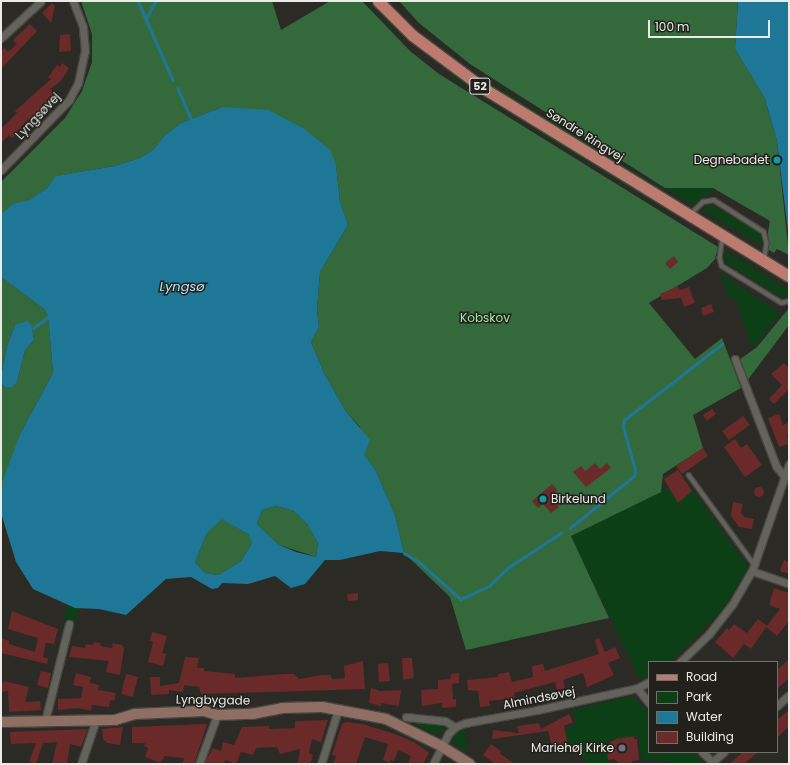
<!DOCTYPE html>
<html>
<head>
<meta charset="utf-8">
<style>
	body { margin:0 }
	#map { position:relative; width:790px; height:765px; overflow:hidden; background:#2b2a24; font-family:Poppins,sans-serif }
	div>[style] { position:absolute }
	.green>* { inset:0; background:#0d3f17 }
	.forest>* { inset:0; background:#346a3b }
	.water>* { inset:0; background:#1f7797 }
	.stream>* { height:2.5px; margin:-1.25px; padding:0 1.25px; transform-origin:1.25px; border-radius:1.25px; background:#1f7797 }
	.building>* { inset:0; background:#6a2a29 }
	.round { border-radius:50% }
	.roads { filter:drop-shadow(1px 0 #474741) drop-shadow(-1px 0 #474741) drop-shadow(0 1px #474741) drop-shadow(0 -1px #474741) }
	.lane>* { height:3.5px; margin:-1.75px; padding:0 1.75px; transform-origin:1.75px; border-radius:1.75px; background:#63625b }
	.street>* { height:7px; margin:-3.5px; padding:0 3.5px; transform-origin:3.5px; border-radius:3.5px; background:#63625b }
	.secondary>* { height:10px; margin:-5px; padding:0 5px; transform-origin:5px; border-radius:5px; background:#8f6f64 }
	.primary>* { height:11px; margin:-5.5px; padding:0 5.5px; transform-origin:5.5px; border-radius:5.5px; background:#bc7b6e }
	.dots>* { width:11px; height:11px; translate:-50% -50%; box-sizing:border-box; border:2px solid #21201b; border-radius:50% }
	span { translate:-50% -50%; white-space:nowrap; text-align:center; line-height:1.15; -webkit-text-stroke:3px #21201b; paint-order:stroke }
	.shield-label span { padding:1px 3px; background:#21201b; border:1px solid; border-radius:3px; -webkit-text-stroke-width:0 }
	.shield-label { font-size:11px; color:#eaeae6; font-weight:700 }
	.street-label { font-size:12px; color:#eaeae6 }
	.poi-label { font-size:12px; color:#eaeae6 }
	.right { translate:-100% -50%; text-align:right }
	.left { translate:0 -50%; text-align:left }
	.park-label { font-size:12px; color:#9deba5 }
	.water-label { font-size:13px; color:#bce5f7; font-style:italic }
	.frame { position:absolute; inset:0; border:2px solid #eaeae6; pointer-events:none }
	.legend { position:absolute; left:648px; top:661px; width:130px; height:92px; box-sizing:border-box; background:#21201b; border:1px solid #71716c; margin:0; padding:5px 7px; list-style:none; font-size:12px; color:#eaeae6 }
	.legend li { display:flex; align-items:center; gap:8px; height:20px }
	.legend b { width:20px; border:1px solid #71716c }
	.scale { position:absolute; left:648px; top:20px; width:122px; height:18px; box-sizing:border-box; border:2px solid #eaeae6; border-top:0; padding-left:5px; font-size:12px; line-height:14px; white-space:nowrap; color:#eaeae6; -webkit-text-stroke:3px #21201b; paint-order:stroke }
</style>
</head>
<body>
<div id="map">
	<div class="green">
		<i style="clip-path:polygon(367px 1px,371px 1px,406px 38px,405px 40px)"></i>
		<i style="clip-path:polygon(466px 68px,513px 97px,689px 206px,684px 207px,530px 111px,478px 79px)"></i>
		<i style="clip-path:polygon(452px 74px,491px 99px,490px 101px,450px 76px)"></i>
		<i style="clip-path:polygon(492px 100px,540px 129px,539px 131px,491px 102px)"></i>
		<i style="clip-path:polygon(542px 131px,590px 160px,589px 163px,540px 133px)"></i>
		<i style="clip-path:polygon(592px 161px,609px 172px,639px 191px,638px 193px,590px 163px)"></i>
		<i style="clip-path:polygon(665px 188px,713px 188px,710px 195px,704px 195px,695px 205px)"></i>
		<i style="clip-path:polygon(641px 192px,681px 216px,684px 221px,640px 194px)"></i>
		<i style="clip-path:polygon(710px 204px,760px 233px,762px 246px,703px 210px)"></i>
		<i style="clip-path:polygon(700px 213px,761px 250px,701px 216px)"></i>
		<i style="clip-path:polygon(726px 251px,789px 291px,789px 295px,781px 297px,727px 263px,724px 255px)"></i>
		<i style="clip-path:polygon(740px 253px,788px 282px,787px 284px,739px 255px)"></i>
		<i style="clip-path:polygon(719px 272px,780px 313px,755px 345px,751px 345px,735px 298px,730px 300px)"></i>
		<i style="clip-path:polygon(685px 480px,749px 568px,723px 608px,693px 640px,670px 662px,649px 662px,649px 675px,640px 680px,571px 536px)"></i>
		<i style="clip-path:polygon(67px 605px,79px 608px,68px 651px,66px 644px,60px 648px)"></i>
		<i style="clip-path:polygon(632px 696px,649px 712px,649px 752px,693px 752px,703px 761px,699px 764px,675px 764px,675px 762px,641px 759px,639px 735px,603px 742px,609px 764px,588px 764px,578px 751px,570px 748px,565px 731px,577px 722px,572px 710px)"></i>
		<i style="clip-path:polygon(410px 722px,446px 727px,442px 732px,433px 733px)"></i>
		<i style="clip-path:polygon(465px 730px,467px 749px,464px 750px,452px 742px,456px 735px)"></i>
	</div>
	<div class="forest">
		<i style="clip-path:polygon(81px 1px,272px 1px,281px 30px,330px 1px,362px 1px,410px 51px,439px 74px,718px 247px,715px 259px,707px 268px,649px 303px,695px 359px,722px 338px,741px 388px,693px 415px,703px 448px,663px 474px,661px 492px,571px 536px,609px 618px,466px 650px,450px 597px,404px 553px,395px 515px,376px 471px,364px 454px,360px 427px,345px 410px,324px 373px,311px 342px,319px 327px,317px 310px,320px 272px,348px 225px,340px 202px,336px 165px,222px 107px,181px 123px,164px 136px,154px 149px,140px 158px,115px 166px,57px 176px,47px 188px,29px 200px,13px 205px,1px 214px,1px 182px,65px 118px,82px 91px,92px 62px,92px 34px)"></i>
		<i style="clip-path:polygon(399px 1px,738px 1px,735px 49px,765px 99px,777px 141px,789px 255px,777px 249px,774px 253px,769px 250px,768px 232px,770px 221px,713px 188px,665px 188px,470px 64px,419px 23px)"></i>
		<i style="clip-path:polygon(1px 277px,44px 309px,48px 316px,53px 373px,21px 432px,1px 502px,1px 383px,5px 387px,17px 382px,25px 350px,34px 340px,32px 327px,15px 325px,7px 346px,1px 376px)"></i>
		<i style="clip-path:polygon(789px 308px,789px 325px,747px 381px,739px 360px,757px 347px)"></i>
		<i style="clip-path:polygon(276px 506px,294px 511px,307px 524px,318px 543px,316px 557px,279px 545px,257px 524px,262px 510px)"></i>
		<i style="clip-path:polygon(222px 518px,248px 534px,252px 543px,241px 561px,218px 575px,205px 573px,195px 562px,207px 533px)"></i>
	</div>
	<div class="water">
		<i style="clip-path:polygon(738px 1px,789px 1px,789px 239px,777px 141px,765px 99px,735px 49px)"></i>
		<i style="clip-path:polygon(evenodd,222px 107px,268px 110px,303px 128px,330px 150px,336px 165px,340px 202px,348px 225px,320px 272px,317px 310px,319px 327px,311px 342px,324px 373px,345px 410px,370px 440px,364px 454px,376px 471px,395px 515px,404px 553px,380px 551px,340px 560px,325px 560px,305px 584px,291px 588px,275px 576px,248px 584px,222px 583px,218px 588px,212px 589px,191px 577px,166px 579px,126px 615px,99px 609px,75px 608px,33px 589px,16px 562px,1px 513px,3px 480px,21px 432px,53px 373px,48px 316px,44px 309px,1px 277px,1px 214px,13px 204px,29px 200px,47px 188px,56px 176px,115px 166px,140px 158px,154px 149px,164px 136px,181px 123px,222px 107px,276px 506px,294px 511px,307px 524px,318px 543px,316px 557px,296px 552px,279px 545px,257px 524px,262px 510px,276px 506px,222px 107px,222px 519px,248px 534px,252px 543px,241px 561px,218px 575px,205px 573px,195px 562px,207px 533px,222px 519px)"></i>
		<i style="clip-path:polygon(28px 321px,32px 327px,34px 340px,25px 350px,17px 382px,12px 387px,5px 387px,1px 383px,1px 376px,7px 346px,15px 325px)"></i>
	</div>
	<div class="stream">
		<i style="left:138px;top:1px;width:86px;rotate:66.1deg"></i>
		<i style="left:146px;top:18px;width:20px;rotate:-60deg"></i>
		<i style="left:178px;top:88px;width:34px;rotate:67deg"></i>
		<i style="left:33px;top:328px;width:19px;rotate:-36deg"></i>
		<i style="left:570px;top:528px;width:82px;rotate:-39.1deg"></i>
		<i style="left:634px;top:476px;width:6px;rotate:-81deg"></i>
		<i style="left:635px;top:470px;width:45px;rotate:-105.6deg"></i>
		<i style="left:623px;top:427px;width:7px;rotate:-82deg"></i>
		<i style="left:624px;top:420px;width:124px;rotate:-37.8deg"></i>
		<i style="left:404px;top:553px;width:16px;rotate:30deg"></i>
		<i style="left:418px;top:561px;width:57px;rotate:41.5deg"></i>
		<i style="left:461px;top:599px;width:31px;rotate:-25deg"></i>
		<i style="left:489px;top:586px;width:28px;rotate:-44deg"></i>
		<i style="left:509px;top:567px;width:62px;rotate:-33.2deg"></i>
	</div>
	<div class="building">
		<i style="clip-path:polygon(52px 3px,55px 6px,51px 23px,42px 13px)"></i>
		<i style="clip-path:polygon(30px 24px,37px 31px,1px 69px,1px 52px,4px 48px,8px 52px,17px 44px,13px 40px)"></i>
		<i style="clip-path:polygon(70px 34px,71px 51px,59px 52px,60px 35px)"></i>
		<i style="clip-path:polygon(62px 63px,69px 68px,61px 81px,50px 89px,54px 93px,51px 100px,55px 104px,45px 114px,41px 109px,30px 120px,29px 118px,12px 138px,9px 135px,1px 143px,1px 129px,17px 113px,15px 111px,51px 79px,48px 77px,57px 65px,60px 67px)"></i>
		<i style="clip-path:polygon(674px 256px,678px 262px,670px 269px,665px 263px)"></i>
		<i style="clip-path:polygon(678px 286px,680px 290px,689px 287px,695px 303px,684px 307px,681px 298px,662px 300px,660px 294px)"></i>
		<i style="clip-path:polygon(711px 304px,714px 312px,703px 316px,701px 308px)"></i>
		<i style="clip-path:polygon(784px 363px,789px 368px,789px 392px,788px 390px,774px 404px,769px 399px,782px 385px,771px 374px)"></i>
		<i style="clip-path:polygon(712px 409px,716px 414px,707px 421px,703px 415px)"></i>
		<i style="clip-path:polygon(779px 414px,783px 425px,789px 422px,789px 434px,787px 435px,789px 444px,779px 447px,768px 418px)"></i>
		<i style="clip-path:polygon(743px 416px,750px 425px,729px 440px,722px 431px)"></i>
		<i style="clip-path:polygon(735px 439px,741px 448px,747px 444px,762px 465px,745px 477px,724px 447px)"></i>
		<i style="clip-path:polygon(703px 448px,708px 456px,682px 474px,676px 466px)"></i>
		<i style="clip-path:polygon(595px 463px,600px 469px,607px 463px,611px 468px,586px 487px,573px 472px,581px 466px,585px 471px)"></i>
		<i style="clip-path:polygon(678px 470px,692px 491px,678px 503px,664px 479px)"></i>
		<i style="clip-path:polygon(552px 484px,558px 491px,551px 497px,559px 507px,551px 513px,543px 504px,538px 508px,532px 501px)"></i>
		<i class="round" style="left:754px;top:487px;width:10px;height:10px"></i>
		<i style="clip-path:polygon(733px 502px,743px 504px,741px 513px,744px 517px,754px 519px,752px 529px,739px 527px,731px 516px)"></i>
		<i style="clip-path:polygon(784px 560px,789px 562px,789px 574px,780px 571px)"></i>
		<i style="clip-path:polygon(774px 588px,789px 593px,789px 621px,777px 636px,766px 627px,751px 649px,744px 644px,733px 658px,715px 642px,727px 628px,729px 630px,734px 624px,747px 633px,758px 619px,767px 626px,780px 609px,769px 605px)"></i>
		<i style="clip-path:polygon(358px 593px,358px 600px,348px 601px,347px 594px)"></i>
		<i style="clip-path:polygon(12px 611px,58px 629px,54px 644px,46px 643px,43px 657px,48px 658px,47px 664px,1px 653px,1px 638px,9px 641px,9px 644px,35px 652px,38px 638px,8px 629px)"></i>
		<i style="clip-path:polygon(152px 632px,167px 636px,162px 653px,166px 654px,163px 666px,148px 662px,153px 642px,150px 641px)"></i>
		<i style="clip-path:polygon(599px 638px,605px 652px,615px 647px,620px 658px,608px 663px,614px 675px,594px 684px,587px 687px,583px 673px,563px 680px,565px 688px,557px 690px,555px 682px,514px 693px,515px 698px,489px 701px,490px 706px,480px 707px,478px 691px,468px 690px,467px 680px,498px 677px,498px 674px,509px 672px,512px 682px,533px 677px,532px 666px,543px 664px,545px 671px,599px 654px,595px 640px)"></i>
		<i style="clip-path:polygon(94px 642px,101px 643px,100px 646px,112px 648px,113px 643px,122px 645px,124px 649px,120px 675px,106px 672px,109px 661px,69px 657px,72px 646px,85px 648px,86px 644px,93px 645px)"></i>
		<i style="clip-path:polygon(185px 657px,199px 658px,197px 668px,204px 668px,204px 671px,235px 674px,235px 678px,284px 674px,294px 674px,299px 679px,322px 675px,331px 675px,332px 679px,345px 678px,344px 666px,363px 661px,365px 689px,201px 694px,199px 687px,184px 685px,183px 692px,169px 690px,169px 694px,151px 695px,150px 677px,160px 677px,160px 686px,179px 683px)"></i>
		<i style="clip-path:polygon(402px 658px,412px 658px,414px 678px,403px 680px)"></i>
		<i style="clip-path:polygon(789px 659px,789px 678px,777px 689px,777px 670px)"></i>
		<i style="clip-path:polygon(388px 663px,390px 681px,379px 682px,378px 664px)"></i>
		<i style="clip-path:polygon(41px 671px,51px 673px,48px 688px,37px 685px)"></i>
		<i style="clip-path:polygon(76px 673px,91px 677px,90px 683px,99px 685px,98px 690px,116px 693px,114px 701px,110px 700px,109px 707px,92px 705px,91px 711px,78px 708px,58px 710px,58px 699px,81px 698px,83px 687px,73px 685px)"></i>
		<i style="clip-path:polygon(459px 673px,459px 683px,452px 684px,453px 699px,456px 699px,456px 707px,442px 708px,442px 703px,422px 706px,421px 690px,438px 689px,438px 680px,450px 679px,451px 674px)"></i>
		<i style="clip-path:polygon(126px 674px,138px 677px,133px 697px,121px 694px)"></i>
		<i style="clip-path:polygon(4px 681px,29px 687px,25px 702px,40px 701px,41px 710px,9px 712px,8px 691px,1px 692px,1px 685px)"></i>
		<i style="clip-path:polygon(371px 688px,380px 691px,401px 690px,399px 706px,381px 703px,381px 706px,369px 703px)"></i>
		<i style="clip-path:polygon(789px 710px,789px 726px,777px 738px,777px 720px)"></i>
		<i style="clip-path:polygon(569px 714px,573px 722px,564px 726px,569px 749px,554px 753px,548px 731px,492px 739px,493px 730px,519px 733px,517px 726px,539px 723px,541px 729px)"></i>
		<i style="clip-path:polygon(328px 720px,321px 742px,312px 739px,309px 753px,313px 755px,310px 764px,298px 763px,300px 749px,280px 754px,277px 747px,256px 748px,253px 755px,241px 752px,236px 764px,225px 760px,224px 764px,204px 764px,213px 748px,221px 751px,223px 742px,234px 745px,242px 727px,269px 726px,269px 729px,295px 728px,295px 721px)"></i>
		<i style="clip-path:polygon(346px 722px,362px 724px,395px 734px,414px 742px,429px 753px,423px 764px,408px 764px,411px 756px,398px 750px,394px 761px,390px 760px,390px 763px,383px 760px,388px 744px,365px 737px,356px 764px,333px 764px,336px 756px,332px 755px,342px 724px)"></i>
		<i style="clip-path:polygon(207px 724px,194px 764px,182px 764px,184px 758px,165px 756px,160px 763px,145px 757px,148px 748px,144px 746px,145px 743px,132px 743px,132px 727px)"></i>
		<i style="clip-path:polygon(123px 727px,120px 745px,107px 743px,103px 739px,102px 729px)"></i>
		<i style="clip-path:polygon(88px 729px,81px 747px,70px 744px,67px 764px,52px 764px,57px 742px,43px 743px,36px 764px,29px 762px,36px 743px,11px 744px,10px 732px)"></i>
		<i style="clip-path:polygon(634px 736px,634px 739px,637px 739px,639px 760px,632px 761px,632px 764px,618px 763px,615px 759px,608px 760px,606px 745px,616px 739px)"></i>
		<i style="clip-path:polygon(491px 744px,502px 752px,499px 753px,515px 764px,495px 764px,483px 755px)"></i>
		<i style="clip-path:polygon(743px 752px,758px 752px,744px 764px,729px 764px)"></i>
	</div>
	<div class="roads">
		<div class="lane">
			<i style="left:691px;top:214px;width:17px;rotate:-45deg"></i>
			<i style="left:703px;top:202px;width:11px;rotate:-10deg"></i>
			<i style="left:714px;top:200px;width:59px;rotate:32.6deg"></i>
			<i style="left:764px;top:232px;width:11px;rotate:75deg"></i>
			<i style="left:767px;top:243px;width:15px;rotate:98deg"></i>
			<i style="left:723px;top:237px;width:21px;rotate:98deg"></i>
			<i style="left:720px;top:258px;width:8px;rotate:76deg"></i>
			<i style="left:722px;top:266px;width:70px;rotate:31.7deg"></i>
			<i style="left:782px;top:303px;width:7px;rotate:-16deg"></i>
			<i style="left:689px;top:475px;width:110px;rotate:53.9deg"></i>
		</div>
		<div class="street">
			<i style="left:1px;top:38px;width:54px;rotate:-42.8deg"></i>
			<i style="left:1px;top:170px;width:98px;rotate:-45.8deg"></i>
			<i style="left:69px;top:100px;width:19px;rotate:-62deg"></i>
			<i style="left:78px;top:83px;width:33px;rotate:-78deg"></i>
			<i style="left:85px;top:51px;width:24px;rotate:-95deg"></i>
			<i style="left:83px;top:27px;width:28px;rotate:-111deg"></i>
			<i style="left:735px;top:359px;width:115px;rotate:69deg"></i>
			<i style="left:776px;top:466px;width:13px;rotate:51deg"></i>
			<i style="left:752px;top:571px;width:39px;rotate:19deg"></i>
			<i style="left:680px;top:662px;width:40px;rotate:-44deg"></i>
			<i style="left:709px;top:634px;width:37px;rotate:-52deg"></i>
			<i style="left:732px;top:605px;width:39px;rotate:-60deg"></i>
			<i style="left:752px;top:571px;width:113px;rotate:-70.9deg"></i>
			<i style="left:637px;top:688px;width:19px;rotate:51deg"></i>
			<i style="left:777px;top:706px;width:16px;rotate:-43deg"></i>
			<i style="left:406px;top:717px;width:39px;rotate:6deg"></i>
			<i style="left:445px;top:721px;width:12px;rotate:31deg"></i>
			<i style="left:45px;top:721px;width:100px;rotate:-76.1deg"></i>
			<i style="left:702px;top:752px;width:18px;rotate:43deg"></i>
			<i style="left:81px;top:764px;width:46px;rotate:-71.2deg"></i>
			<i style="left:199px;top:764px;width:52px;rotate:-69.8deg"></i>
			<i style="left:321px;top:764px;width:57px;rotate:-72.5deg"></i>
			<i style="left:433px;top:764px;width:34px;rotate:-63deg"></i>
			<i style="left:448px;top:734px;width:10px;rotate:-45deg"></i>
			<i style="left:455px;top:727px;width:11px;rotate:-22deg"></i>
			<i style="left:465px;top:723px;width:73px;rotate:-10.2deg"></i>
			<i style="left:537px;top:710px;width:102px;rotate:-12.4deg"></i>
			<i style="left:637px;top:688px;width:13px;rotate:-27deg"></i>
			<i style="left:710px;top:764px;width:18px;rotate:-41deg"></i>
		</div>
		<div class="secondary">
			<i style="left:1px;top:722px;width:114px;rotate:-1deg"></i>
			<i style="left:115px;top:720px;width:21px;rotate:-17deg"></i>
			<i style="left:135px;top:714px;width:69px;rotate:-2.5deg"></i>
			<i style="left:204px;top:711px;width:14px;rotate:17deg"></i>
			<i style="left:217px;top:715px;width:35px;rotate:-2deg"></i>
			<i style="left:252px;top:714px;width:31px;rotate:-11deg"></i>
			<i style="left:282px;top:708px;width:40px;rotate:-1.4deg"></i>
			<i style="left:322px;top:707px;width:65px;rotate:10.6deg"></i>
			<i style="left:386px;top:719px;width:61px;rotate:26.1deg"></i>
			<i style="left:441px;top:746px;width:34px;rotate:32deg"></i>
		</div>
		<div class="primary">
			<i style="left:378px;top:1px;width:48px;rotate:45deg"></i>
			<i style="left:412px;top:35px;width:89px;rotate:36.7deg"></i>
			<i style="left:483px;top:88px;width:359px;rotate:31.6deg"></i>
		</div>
	</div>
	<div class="dots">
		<i style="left:777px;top:160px;background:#0f9aa8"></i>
		<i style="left:543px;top:499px;background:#0f9aa8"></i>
		<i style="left:622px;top:748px;background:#6b7280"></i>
	</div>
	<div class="shield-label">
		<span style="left:480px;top:86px">52</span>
	</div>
	<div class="street-label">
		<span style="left:38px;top:116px;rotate:-47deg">Lyngsøvej</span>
		<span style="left:585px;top:135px;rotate:32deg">Søndre Ringvej</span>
		<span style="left:539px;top:698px;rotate:-11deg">Almindsøvej</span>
		<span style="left:213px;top:700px;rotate:1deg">Lyngbygade</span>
	</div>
	<div class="poi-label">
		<span class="right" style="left:769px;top:160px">Degnebadet</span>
		<span class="left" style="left:551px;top:499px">Birkelund</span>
		<span class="right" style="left:614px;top:748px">Mariehøj Kirke</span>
	</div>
	<div class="park-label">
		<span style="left:485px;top:318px">Kobskov</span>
	</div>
	<div class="water-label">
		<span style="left:182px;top:287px">Lyngsø</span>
	</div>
	<div class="frame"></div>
	<ul class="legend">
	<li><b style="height:5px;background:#bc7b6e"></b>Road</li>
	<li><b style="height:11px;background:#0d3f17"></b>Park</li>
	<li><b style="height:11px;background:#1f7797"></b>Water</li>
	<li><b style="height:11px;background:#6a2a29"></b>Building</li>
	</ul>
	<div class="scale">100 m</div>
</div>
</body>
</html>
